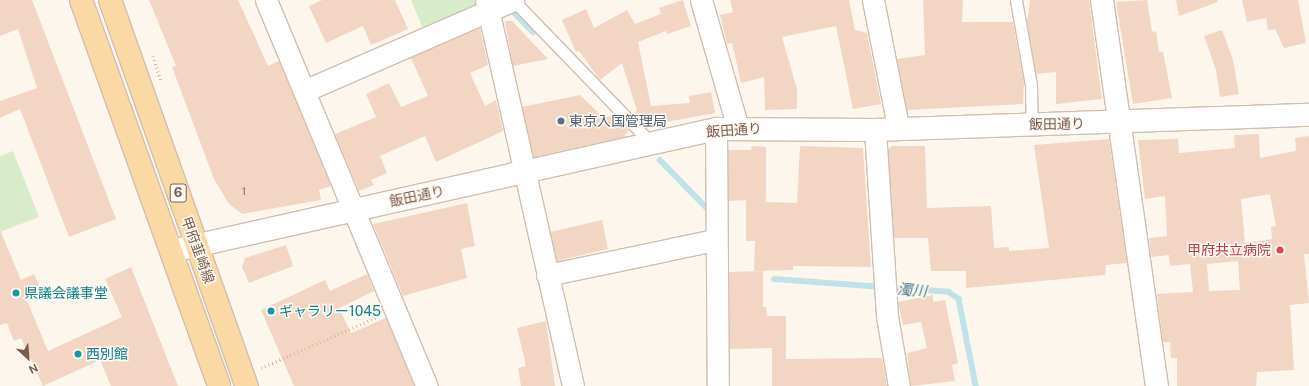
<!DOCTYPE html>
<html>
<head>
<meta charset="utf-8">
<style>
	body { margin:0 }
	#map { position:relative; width:1309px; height:386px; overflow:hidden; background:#fdf6ec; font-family:"Public Sans","Noto Sans JP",sans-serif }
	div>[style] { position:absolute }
	.green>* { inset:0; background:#d8ecc9 }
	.stream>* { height:5.5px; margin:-2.75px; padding:0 2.75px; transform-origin:2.75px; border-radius:2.75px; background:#bfe3e8 }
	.building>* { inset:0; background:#f3d5c3 }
	.path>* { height:2.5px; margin-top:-1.25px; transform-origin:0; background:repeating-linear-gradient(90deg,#d9b8a5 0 1px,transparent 0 4px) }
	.roads { filter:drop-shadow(1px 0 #d1beb0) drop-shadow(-1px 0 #d1beb0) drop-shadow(0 1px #d1beb0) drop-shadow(0 -1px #d1beb0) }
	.service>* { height:11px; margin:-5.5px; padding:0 5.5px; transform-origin:5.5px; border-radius:5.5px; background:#fff }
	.minor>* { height:21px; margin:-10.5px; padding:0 10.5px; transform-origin:10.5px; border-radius:10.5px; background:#fff }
	.tertiary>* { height:22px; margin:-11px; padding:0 11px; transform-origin:11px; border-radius:11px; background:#fff }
	.secondary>* { height:22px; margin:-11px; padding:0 11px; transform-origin:11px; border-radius:11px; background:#fff }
	.primary>* { height:22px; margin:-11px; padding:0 11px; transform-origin:11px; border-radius:11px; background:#fbd9a5 }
	.dots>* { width:11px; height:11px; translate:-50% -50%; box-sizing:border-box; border:2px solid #fffaf3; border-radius:50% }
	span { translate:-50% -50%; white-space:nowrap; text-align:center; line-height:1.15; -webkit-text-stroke:3px #fffaf3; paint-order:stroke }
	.number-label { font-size:12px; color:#987a6a }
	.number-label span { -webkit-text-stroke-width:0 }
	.shield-label span { padding:1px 3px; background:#fffaf3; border:1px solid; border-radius:3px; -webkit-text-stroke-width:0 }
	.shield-label { font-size:13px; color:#7a5c4d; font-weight:700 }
	.service-label { font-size:14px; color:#4e5e75 }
	.left { translate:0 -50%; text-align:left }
	.street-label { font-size:14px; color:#7a5c4d }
	.health-label { font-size:14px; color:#be3a42 }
	.right { translate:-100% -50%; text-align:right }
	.culture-label { font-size:14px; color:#0d838f }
	.water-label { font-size:15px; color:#437c86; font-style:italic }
	.north { position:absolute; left:8px; top:338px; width:40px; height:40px; -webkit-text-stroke:3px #fffaf3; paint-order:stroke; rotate:154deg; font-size:11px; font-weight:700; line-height:16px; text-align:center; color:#7a5c4d }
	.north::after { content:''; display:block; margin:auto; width:14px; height:18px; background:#7a5c4d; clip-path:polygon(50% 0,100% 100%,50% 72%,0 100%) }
</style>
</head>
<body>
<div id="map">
	<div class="green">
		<i style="clip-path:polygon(411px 0,480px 0,481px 6px,424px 31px)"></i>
		<i style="clip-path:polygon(13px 151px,39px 217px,0 232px,0 156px)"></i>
	</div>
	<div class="stream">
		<i style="left:509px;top:7px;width:35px;rotate:46deg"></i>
		<i style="left:660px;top:160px;width:71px;rotate:45.6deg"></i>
		<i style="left:774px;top:279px;width:175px;rotate:4.2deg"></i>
		<i style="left:949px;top:292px;width:12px;rotate:35deg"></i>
		<i style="left:959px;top:299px;width:89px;rotate:78.9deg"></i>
	</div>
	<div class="building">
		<i style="clip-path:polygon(0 0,32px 0,116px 219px,69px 237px,20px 109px,0 118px,0 101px,37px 88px,18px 29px,0 36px)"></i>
		<i style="clip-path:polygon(149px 0,238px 0,268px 66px,279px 61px,331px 186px,319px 190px,321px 200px,242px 214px,229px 204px,214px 179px,172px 67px,176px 66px)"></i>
		<i style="clip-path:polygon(322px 0,395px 0,408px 29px,371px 45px,363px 26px,326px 43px,309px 6px)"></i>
		<i style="clip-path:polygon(683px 0,691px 26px,667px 34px,666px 31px,638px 42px,651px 106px,690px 103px,689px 96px,711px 92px,715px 113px,644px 126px,631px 113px,637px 111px,622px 63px,600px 80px,579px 51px,576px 52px,562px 20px,586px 9px,594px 28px,627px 10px,635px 24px,661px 14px,659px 8px)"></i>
		<i style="clip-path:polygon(730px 0,849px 0,855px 30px,867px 33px,881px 104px,853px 109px,836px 26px,782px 37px,797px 89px,797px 109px,765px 110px,764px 77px,741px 83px,732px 43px,727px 44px,720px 15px,733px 12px)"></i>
		<i style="clip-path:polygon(923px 0,963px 0,962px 22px,1013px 22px,1024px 83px,1023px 104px,907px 110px,897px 59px,925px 55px)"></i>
		<i style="clip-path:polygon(1030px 0,1089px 0,1102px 99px,1056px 104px,1056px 72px,1036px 74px,1027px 23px)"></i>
		<i style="clip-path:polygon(1147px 0,1152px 32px,1156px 31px,1159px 52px,1163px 52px,1172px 98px,1133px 104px,1116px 2px)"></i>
		<i style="clip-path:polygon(1176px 0,1217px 0,1218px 2px,1179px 16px)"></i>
		<i style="clip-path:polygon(1242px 0,1298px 0,1306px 43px,1284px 48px,1275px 29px,1268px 30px,1266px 18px,1247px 22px)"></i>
		<i style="clip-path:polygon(504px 17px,505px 21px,512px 21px,548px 59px,513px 66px)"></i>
		<i style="clip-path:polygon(480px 28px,488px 65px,470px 73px,485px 106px,496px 100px,503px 131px,436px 162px,425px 136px,380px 156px,387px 173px,371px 180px,374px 185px,359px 191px,335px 134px,376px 117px,366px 94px,389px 83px,401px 107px,428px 96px,411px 58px)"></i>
		<i style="clip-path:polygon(1222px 30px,1233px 60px,1239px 94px,1220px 97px,1216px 70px,1204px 36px)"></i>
		<i style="clip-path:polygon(580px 95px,603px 117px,616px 116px,629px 130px,624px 137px,534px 157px,522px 107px)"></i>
		<i style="clip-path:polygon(evenodd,1259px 134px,1260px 158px,1296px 151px,1295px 138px,1309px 136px,1309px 254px,1304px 254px,1309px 303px,1290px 305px,1294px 370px,1257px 372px,1256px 386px,1177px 386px,1177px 358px,1171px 358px,1170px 342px,1163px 342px,1157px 294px,1193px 292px,1190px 264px,1170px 266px,1169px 255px,1151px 257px,1149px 238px,1167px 236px,1165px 196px,1145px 199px,1138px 140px,1178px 139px,1179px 153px,1235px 148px,1234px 135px,1259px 134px,1270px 194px,1276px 226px,1271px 227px,1272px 239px,1245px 243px,1241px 199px,1270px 194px,1259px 134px,1238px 261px,1240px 290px,1209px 291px,1207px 264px,1238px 261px)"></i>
		<i style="clip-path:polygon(1109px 139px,1127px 263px,1106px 265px,1105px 275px,966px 288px,966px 271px,931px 271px,928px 238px,894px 238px,888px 150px,892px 146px,925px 146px,927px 208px,991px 206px,994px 248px,1009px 247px,1009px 251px,1049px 248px,1034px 145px)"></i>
		<i style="clip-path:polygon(752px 146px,766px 147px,766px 202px,797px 203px,800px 146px,863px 148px,871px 267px,793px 266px,793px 270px,754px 271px,755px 241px,746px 241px,746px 200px,729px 201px,728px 150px,751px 150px)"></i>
		<i style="clip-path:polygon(467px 203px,475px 246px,461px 249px,467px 278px,403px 296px,373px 224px)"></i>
		<i style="clip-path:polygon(602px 220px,608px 249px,557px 261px,550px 232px)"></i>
		<i style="clip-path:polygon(0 230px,21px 280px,34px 274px,41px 289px,25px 296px,48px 351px,122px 317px,105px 279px,131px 267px,178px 386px,111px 386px,100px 360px,43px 386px,21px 338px,14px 341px,7px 323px,0 325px)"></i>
		<i style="clip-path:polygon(286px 245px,293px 266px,249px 283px,242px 267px,245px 258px)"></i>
		<i style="clip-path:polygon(763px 271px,763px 307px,766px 307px,767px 316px,786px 316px,786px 359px,882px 358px,887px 386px,772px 386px,772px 348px,730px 349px,729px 272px)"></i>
		<i style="clip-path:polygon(367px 274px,374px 291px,339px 308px,351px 333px,386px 318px,414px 386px,294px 386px,261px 310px,325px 280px,330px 291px)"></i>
		<i style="clip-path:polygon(933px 295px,933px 302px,945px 300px,958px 363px,952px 365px,955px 381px,911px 386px,907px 353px,927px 348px,921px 322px,903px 325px,898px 302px)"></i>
		<i style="clip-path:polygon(546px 321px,555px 386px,521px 386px,518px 368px,526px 366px,517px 328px)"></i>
	</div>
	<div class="path">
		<i style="left:153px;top:56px;width:28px;rotate:72deg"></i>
		<i style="left:261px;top:368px;width:127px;rotate:-23.7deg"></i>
	</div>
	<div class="roads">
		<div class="service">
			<i style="left:513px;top:0;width:199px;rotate:46deg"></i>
			<i style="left:1016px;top:0;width:86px;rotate:80deg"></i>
			<i style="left:1031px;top:85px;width:39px;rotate:89deg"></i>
		</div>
		<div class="minor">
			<i style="left:266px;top:0;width:418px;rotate:67.4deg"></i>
			<i style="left:486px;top:0;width:396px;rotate:77.3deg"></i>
			<i style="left:701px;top:0;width:133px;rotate:73.9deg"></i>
			<i style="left:873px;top:0;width:128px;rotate:78.8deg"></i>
			<i style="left:304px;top:91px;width:228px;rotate:-23.5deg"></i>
			<i style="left:716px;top:129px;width:257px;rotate:89.6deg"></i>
			<i style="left:875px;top:130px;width:186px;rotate:86.3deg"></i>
			<i style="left:887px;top:316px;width:71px;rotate:80.3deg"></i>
			<i style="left:547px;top:275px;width:171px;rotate:-11.8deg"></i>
		</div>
		<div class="tertiary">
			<i style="left:1102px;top:0;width:390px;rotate:81.9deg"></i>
		</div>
		<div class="secondary">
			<i style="left:172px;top:251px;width:558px;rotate:-12.64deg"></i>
			<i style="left:716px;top:129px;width:159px;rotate:0.4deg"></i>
			<i style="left:875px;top:130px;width:434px;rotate:-2deg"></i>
		</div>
		<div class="primary">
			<i style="left:81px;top:0;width:410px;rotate:70.3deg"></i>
			<i style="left:110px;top:0;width:410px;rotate:70.5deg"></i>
		</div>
	</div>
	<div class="dots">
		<i style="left:561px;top:121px;background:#5c6f8a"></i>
		<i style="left:1280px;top:250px;background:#e0444e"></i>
		<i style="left:16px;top:293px;background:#0f9aa8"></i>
		<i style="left:271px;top:311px;background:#0f9aa8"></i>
		<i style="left:78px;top:354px;background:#0f9aa8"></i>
	</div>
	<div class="number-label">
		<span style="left:244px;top:192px">1</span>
	</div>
	<div class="shield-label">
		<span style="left:178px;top:193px">6</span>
	</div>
	<div class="service-label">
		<span class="left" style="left:569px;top:121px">東京入国管理局</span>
	</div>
	<div class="street-label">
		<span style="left:1057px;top:124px;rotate:-1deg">飯田通り</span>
		<span style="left:734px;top:130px;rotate:-4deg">飯田通り</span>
		<span style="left:417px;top:196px;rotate:-12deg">飯田通り</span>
		<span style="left:198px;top:250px;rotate:70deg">甲府韮崎線</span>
	</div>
	<div class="health-label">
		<span class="right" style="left:1271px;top:250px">甲府共立病院</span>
	</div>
	<div class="culture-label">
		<span class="left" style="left:24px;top:293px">県議会議事堂</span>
		<span class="left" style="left:279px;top:311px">ギャラリー1045</span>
		<span class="left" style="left:86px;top:354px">西別館</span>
	</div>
	<div class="water-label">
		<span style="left:912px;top:290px;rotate:5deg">濁川</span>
	</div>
	<div class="north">N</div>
</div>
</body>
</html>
